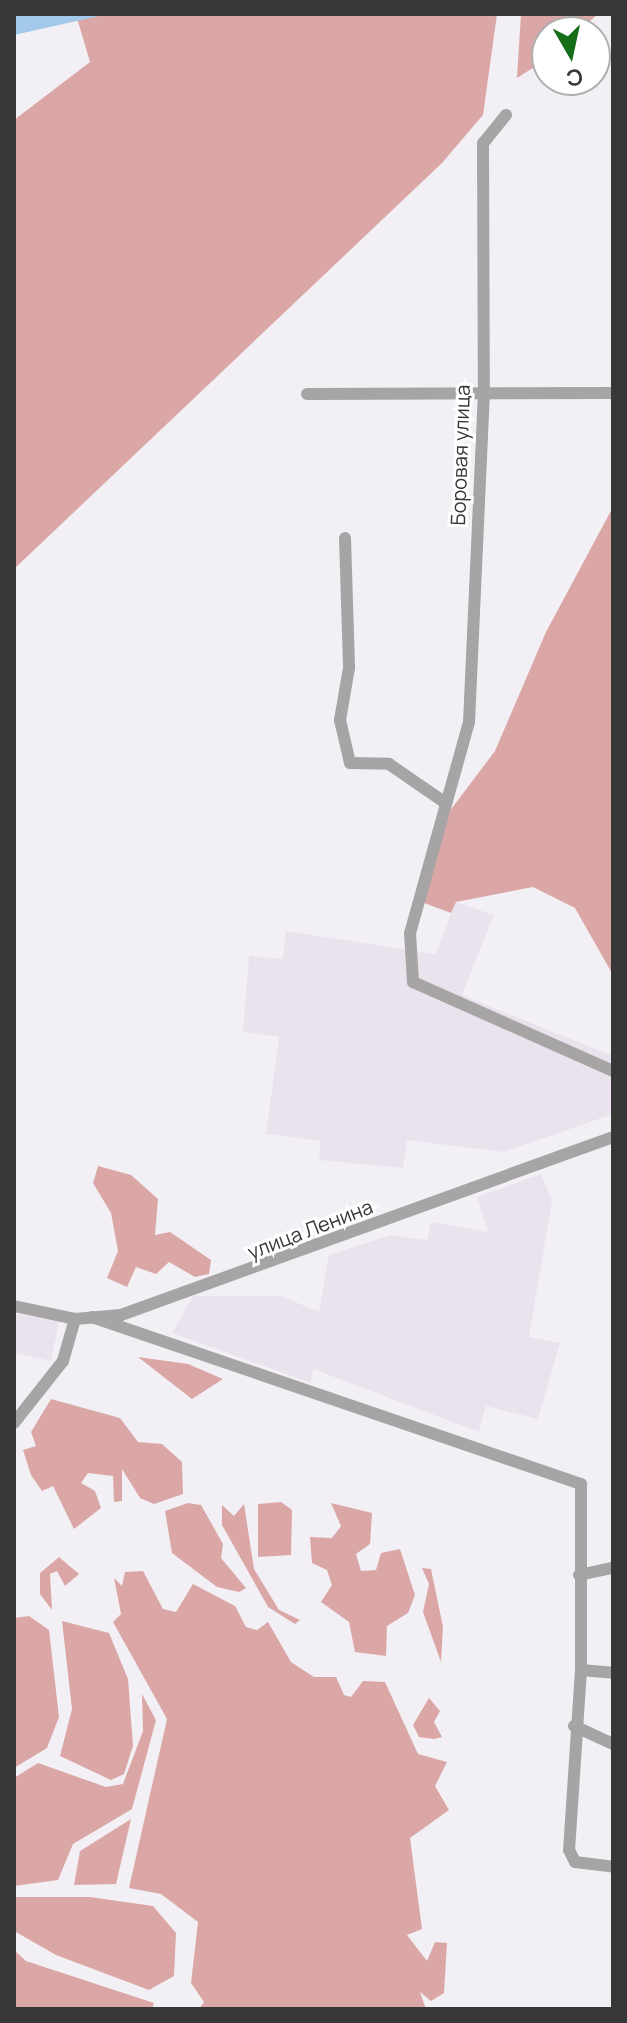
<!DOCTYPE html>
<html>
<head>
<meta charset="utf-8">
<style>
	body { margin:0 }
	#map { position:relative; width:627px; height:2023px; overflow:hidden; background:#f2f0f4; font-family:Manrope,sans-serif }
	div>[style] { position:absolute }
	.built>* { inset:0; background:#eae3ee }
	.forest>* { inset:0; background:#dba7a6 }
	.water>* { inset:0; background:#a4caeb }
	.minor>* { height:12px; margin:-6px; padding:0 6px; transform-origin:6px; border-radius:6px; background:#a6a4a5 }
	span { translate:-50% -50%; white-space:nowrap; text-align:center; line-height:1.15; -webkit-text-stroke:6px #fff; paint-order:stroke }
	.street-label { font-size:20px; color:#383738 }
	.frame { position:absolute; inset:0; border:16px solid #383738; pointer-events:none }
	.north { position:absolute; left:531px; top:16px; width:80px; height:80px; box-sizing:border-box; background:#fff; border:2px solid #afafaf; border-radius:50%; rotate:171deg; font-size:22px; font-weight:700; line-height:32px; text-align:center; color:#383738 }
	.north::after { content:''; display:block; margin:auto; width:28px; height:36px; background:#156d17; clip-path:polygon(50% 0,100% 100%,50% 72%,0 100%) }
</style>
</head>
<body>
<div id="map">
	<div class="built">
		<i style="clip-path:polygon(455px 902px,494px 915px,462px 995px,613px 1056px,613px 1114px,504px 1152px,407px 1140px,403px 1168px,319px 1160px,321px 1141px,266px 1134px,279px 1037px,243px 1032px,249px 956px,283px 959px,286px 931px,436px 954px)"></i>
		<i style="clip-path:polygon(541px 1174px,552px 1201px,529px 1337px,560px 1343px,538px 1419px,486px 1406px,479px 1432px,313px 1369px,311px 1383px,172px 1333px,193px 1296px,281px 1296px,319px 1312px,329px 1255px,391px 1235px,427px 1240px,431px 1222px,488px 1232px,477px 1197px)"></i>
		<i style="clip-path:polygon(14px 1313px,59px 1322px,51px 1361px,14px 1353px)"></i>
	</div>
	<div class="forest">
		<i style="clip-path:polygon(108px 14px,497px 14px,483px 115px,442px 163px,14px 569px,14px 120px,90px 62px,77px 18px)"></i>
		<i style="clip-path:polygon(521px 14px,598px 14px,578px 32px,547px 32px,547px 59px,517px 78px)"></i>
		<i style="clip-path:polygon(613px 507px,613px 975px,575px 908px,533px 887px,456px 902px,451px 913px,424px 903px,449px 812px,495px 751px,546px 632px)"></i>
		<i style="clip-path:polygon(98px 1166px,131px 1175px,158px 1199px,155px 1235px,170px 1232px,211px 1260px,209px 1274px,195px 1277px,169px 1262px,156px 1274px,136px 1267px,127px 1287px,107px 1278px,118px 1251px,111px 1213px,93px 1183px)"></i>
		<i style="clip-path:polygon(138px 1357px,188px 1364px,223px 1379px,192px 1399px)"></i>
		<i style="clip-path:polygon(51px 1399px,120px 1418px,138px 1442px,162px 1444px,182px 1462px,183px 1494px,154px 1504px,140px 1498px,122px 1469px,122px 1501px,114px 1502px,113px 1476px,88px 1473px,81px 1483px,95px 1491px,101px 1508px,74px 1529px,53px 1486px,42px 1491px,31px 1475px,23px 1450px,36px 1446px,31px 1432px)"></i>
		<i style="clip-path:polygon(281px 1502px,292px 1510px,291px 1555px,258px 1557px,258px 1504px)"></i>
		<i style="clip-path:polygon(188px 1503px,201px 1505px,223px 1544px,221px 1558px,246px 1588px,239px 1592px,217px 1587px,172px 1553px,165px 1511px)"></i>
		<i style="clip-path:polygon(331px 1503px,372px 1513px,370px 1544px,356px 1554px,361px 1571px,376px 1570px,381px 1553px,400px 1549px,415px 1595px,408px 1613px,387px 1626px,386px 1656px,355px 1652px,349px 1622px,321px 1602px,332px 1585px,327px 1570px,312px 1563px,310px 1537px,332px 1538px,341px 1526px)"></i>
		<i style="clip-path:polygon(244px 1504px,254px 1569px,279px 1610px,300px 1620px,295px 1624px,268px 1607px,222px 1525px,222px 1505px,234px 1516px)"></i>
		<i style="clip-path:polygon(59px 1557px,79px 1574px,65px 1586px,57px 1571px,50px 1574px,52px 1610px,40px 1594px,40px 1573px)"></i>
		<i style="clip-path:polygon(422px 1568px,431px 1569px,443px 1627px,441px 1662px,423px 1612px,429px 1584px)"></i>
		<i style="clip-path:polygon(143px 1571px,163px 1609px,176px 1612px,193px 1584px,235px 1606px,246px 1627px,257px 1630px,268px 1622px,291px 1662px,314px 1677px,336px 1677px,344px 1695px,351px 1697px,363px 1681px,385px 1682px,418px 1754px,447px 1762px,435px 1786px,449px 1810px,410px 1838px,422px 1929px,407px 1935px,427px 1961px,435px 1942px,447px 1943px,444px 1993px,431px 2001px,420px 1992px,426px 2009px,199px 2009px,204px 2002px,191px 1983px,198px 1922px,161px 1894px,129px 1888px,167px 1719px,113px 1622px,121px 1614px,114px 1578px,122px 1586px,125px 1572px)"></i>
		<i style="clip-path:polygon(29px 1616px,49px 1630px,59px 1717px,47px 1748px,14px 1768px,14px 1618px)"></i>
		<i style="clip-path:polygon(62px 1621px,109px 1633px,128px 1679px,133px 1746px,124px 1774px,111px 1780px,60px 1756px,72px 1709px)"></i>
		<i style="clip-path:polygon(142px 1694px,156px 1720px,132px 1809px,73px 1844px,58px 1880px,14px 1886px,14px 1778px,38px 1763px,106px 1787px,123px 1784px,143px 1731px)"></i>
		<i style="clip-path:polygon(429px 1698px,440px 1711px,434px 1722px,442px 1737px,434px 1739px,419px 1737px,413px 1725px)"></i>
		<i style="clip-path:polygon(131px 1819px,116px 1884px,74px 1885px,80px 1851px)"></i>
		<i style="clip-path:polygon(14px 1897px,90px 1897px,153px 1906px,176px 1933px,174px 1976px,149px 1990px,56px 1955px,14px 1931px)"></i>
		<i style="clip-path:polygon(14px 1950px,26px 1961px,154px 2003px,152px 2009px,14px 2009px)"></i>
	</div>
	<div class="water">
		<i style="clip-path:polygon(14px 14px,108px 14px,14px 35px)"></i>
	</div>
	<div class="minor">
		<i style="left:506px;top:115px;width:36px;rotate:129deg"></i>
		<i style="left:483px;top:143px;width:249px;rotate:89.8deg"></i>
		<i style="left:484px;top:392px;width:330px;rotate:92.6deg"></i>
		<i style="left:469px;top:722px;width:219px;rotate:105.6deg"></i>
		<i style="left:410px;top:933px;width:49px;rotate:86.5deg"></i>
		<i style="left:413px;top:982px;width:219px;rotate:24deg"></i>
		<i style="left:307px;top:394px;width:306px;rotate:-0.2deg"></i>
		<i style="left:345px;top:538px;width:130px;rotate:88.2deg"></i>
		<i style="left:349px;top:668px;width:53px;rotate:99.8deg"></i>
		<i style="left:340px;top:720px;width:44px;rotate:76.9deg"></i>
		<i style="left:350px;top:763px;width:39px;rotate:1deg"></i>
		<i style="left:389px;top:764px;width:67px;rotate:34.6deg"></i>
		<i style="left:14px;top:1306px;width:62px;rotate:12deg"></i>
		<i style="left:75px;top:1319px;width:46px;rotate:-5deg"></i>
		<i style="left:121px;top:1315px;width:523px;rotate:-19.89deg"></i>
		<i style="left:92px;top:1317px;width:517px;rotate:18.86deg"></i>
		<i style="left:581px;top:1484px;width:186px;rotate:90deg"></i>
		<i style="left:581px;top:1670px;width:180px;rotate:93.8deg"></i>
		<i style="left:569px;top:1850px;width:13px;rotate:63deg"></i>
		<i style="left:575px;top:1862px;width:38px;rotate:7deg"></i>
		<i style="left:14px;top:1423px;width:79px;rotate:-51.7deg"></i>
		<i style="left:63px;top:1361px;width:44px;rotate:-74.1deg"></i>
		<i style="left:579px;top:1575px;width:35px;rotate:-12deg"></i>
		<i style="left:581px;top:1670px;width:32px;rotate:5deg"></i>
		<i style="left:574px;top:1726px;width:43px;rotate:24.8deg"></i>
	</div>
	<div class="street-label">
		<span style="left:460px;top:455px;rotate:-88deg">Боровая улица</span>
		<span style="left:310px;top:1229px;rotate:-21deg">улица Ленина</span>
	</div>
	<div class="frame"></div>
	<div class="north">С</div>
</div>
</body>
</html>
